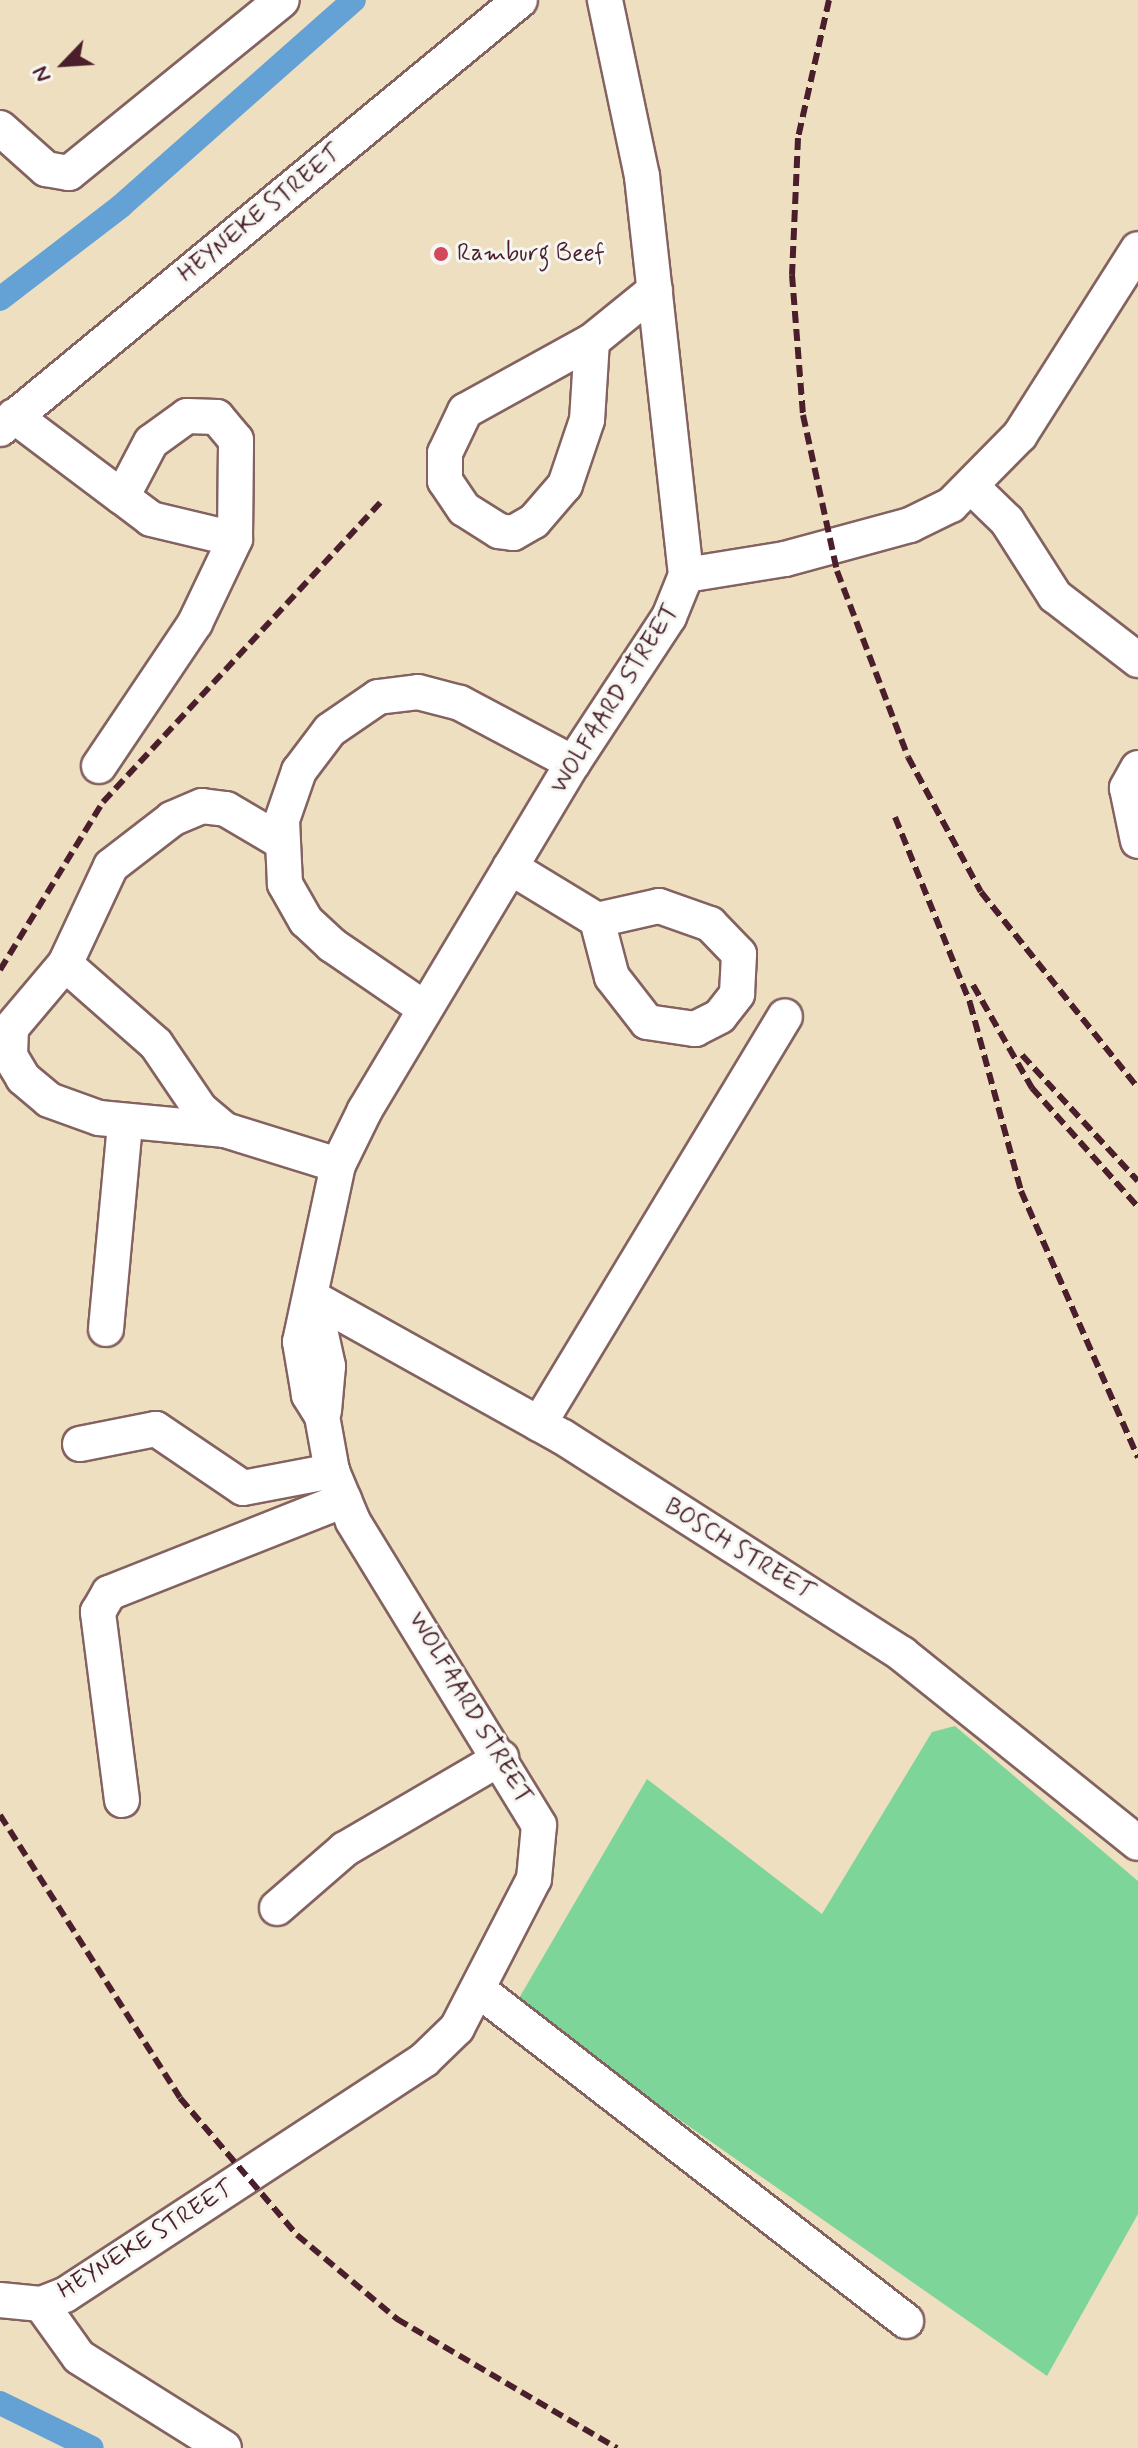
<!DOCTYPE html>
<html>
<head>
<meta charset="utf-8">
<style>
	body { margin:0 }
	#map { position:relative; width:1138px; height:2448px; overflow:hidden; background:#efdfc1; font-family:Mynerve,sans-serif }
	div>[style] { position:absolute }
	.green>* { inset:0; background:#7ed599 }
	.canal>* { height:24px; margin:-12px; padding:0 12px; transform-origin:12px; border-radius:12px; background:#64a1d5 }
	.roads { filter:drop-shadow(2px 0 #846260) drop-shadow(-2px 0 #846260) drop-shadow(0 2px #846260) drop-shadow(0 -2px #846260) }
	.minor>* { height:34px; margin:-17px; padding:0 17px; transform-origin:17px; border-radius:17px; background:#fff }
	.rail>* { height:6px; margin-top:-3px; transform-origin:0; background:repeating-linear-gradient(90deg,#4a1f2b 0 12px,transparent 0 18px) }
	.dots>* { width:22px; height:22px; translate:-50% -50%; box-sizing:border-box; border:4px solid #f6f6f2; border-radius:50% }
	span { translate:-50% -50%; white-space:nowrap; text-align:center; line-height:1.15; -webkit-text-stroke:6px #f6f6f2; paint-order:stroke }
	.street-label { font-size:24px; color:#4a1f2b }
	.poi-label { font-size:24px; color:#4a1f2b }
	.left { translate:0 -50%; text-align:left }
	.north { position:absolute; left:24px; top:24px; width:80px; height:80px; -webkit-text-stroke:6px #f6f6f2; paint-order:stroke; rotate:245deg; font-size:22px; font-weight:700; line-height:32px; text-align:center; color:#4a1f2b }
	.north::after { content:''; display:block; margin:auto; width:28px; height:36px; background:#4a1f2b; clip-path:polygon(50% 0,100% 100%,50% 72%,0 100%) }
</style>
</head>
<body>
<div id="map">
	<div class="green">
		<i style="clip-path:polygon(955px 1726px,1138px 1881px,1138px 2214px,1047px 2376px,515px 2005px,647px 1779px,822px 1914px,932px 1732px)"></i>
	</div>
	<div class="canal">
		<i style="left:0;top:299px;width:153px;rotate:-37.5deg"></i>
		<i style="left:121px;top:206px;width:311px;rotate:-41.5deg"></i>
		<i style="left:0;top:2403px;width:102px;rotate:26.1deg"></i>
	</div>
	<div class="roads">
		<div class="minor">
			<i style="left:0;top:128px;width:62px;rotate:41.7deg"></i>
			<i style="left:46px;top:169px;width:23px;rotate:10deg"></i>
			<i style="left:69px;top:173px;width:274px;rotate:-39.1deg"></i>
			<i style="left:592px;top:341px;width:79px;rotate:93.6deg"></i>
			<i style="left:587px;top:420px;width:69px;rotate:108.7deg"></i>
			<i style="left:565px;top:485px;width:48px;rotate:130.7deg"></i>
			<i style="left:534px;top:521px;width:24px;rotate:150deg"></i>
			<i style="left:513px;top:533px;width:14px;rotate:-172deg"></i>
			<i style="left:499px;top:531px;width:41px;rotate:-147.8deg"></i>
			<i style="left:464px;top:509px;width:34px;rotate:-124deg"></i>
			<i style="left:445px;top:481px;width:28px;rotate:-90deg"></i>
			<i style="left:445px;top:453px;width:47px;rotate:-64.5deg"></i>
			<i style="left:465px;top:411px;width:145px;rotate:-28.9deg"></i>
			<i style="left:592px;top:341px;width:81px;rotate:-39deg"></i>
			<i style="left:14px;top:416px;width:135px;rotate:36.9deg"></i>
			<i style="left:122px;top:497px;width:36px;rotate:37deg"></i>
			<i style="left:151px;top:519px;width:86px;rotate:13.4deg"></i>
			<i style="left:235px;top:539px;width:99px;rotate:-89.4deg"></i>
			<i style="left:236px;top:440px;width:30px;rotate:-130deg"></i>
			<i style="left:217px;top:417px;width:30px;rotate:-178deg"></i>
			<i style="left:187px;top:416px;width:44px;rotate:144.2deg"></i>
			<i style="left:151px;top:442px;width:62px;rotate:117.8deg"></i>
			<i style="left:0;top:429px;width:674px;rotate:-39.52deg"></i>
			<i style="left:974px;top:489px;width:46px;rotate:44.1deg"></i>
			<i style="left:1007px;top:521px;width:89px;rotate:57.4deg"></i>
			<i style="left:1055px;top:596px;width:105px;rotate:37.6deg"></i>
			<i style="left:686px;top:575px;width:100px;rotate:-9.2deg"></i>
			<i style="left:785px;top:559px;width:130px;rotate:-15.2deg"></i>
			<i style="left:910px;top:525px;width:46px;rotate:-26deg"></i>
			<i style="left:951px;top:505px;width:98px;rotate:-45.4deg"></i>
			<i style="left:1020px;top:435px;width:220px;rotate:-57.6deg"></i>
			<i style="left:99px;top:766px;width:172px;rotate:-56.1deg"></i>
			<i style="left:195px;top:623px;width:93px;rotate:-64.5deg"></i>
			<i style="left:1138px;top:768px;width:23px;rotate:119deg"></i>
			<i style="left:1127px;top:788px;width:54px;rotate:78.3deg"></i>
			<i style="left:282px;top:842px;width:65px;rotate:-149.5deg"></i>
			<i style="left:226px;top:809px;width:24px;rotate:-173deg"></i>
			<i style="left:202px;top:806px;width:33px;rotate:157deg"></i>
			<i style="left:172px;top:819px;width:77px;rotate:142.4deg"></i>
			<i style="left:111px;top:866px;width:108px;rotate:115.1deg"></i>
			<i style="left:65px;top:964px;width:121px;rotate:41.3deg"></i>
			<i style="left:156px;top:1044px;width:78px;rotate:55.9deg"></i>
			<i style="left:200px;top:1109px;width:33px;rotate:40deg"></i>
			<i style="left:225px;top:1130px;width:118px;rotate:17.2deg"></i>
			<i style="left:510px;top:867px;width:102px;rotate:31.3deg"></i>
			<i style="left:597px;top:920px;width:59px;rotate:75.3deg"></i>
			<i style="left:612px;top:977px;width:57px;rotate:52.1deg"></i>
			<i style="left:647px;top:1022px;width:49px;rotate:8.3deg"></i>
			<i style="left:695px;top:1029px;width:28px;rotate:-27deg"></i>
			<i style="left:720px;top:1016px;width:28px;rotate:-52deg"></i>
			<i style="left:737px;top:994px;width:40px;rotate:-87.1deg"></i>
			<i style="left:739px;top:954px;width:42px;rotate:-134deg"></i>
			<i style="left:710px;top:924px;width:54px;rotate:-160.6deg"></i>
			<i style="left:659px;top:906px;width:64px;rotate:167.3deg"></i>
			<i style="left:65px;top:964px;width:84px;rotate:130.2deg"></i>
			<i style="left:11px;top:1028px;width:28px;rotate:92deg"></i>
			<i style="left:10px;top:1056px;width:26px;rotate:59deg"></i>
			<i style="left:23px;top:1078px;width:34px;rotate:40deg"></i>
			<i style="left:49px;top:1100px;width:53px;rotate:19.8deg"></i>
			<i style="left:99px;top:1118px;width:127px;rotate:5.4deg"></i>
			<i style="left:424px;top:1008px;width:112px;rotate:-145.6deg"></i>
			<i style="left:332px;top:945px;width:35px;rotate:-137deg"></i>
			<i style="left:306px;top:921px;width:43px;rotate:-119.6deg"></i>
			<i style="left:285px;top:884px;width:64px;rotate:-92.7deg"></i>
			<i style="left:282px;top:820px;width:52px;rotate:-70.9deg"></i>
			<i style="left:299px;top:771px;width:51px;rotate:-52.9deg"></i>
			<i style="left:330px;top:730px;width:58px;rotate:-34.5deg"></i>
			<i style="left:378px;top:697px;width:40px;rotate:-7.1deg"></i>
			<i style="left:418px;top:692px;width:43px;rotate:14.7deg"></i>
			<i style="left:460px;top:703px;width:128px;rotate:28deg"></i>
			<i style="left:313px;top:1298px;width:286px;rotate:29.1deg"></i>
			<i style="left:563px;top:1437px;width:403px;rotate:32.6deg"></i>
			<i style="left:902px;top:1654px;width:302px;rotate:38.7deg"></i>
			<i style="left:313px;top:1298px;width:70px;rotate:77.6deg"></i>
			<i style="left:328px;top:1366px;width:45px;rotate:95.1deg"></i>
			<i style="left:106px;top:1329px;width:206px;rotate:-84.7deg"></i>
			<i style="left:539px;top:1424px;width:476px;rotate:-58.9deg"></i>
			<i style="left:80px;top:1444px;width:77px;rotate:-11.2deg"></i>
			<i style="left:156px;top:1429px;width:105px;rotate:34.1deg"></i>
			<i style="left:243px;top:1488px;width:91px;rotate:-10.8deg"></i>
			<i style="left:122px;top:1800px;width:190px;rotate:-97.3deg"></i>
			<i style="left:98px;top:1612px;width:22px;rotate:-60deg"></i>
			<i style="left:109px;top:1593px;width:253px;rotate:-21.6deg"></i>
			<i style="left:277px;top:1908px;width:90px;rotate:-40.9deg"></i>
			<i style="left:345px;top:1849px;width:181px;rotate:-30.3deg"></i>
			<i style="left:480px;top:1991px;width:539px;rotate:37.76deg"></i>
			<i style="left:0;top:2300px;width:41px;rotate:5.6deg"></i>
			<i style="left:41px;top:2304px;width:26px;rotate:-21deg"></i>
			<i style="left:65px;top:2295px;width:429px;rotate:-33.2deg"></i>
			<i style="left:424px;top:2060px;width:46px;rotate:-44.1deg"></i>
			<i style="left:457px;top:2028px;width:168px;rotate:-62.7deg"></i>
			<i style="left:534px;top:1879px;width:54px;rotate:-84.7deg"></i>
			<i style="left:539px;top:1825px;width:356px;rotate:-121.5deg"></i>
			<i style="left:353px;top:1521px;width:54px;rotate:-112.8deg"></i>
			<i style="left:332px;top:1471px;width:56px;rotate:-100.3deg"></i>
			<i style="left:322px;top:1416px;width:25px;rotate:-122deg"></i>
			<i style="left:309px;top:1395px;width:54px;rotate:-99.6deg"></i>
			<i style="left:300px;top:1342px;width:181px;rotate:-77.9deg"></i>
			<i style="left:338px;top:1165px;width:61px;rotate:-63.9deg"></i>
			<i style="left:365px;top:1110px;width:405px;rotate:-59.1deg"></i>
			<i style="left:573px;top:763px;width:175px;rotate:-56.7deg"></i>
			<i style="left:669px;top:617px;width:45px;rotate:-68deg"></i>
			<i style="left:686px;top:575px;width:401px;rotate:-96.3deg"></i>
			<i style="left:642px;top:176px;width:180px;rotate:-101.9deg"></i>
			<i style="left:41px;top:2304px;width:65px;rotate:54.4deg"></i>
			<i style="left:79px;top:2357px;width:171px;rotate:32.1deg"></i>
		</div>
	</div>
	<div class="rail">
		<i style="left:829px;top:0;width:141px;rotate:102.7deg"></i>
		<i style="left:798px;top:138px;width:137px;rotate:92.5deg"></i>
		<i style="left:792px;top:275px;width:140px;rotate:85.5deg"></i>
		<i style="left:803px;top:415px;width:160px;rotate:77.7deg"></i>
		<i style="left:837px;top:571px;width:199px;rotate:69.1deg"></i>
		<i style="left:908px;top:757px;width:153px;rotate:61.6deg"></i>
		<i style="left:981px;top:892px;width:251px;rotate:51.3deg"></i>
		<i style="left:895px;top:817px;width:201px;rotate:68deg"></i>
		<i style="left:970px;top:1003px;width:195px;rotate:74.8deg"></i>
		<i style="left:1021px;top:1191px;width:291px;rotate:66.3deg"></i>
		<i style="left:0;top:970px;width:197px;rotate:-58.5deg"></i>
		<i style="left:103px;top:802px;width:413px;rotate:-47.2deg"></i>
		<i style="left:973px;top:985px;width:119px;rotate:60.2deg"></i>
		<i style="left:1032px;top:1088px;width:159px;rotate:48.3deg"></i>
		<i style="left:1022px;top:1055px;width:171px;rotate:47.4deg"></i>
		<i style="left:0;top:1815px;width:335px;rotate:57.5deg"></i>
		<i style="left:180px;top:2098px;width:180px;rotate:49.5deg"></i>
		<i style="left:297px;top:2235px;width:131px;rotate:40deg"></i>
		<i style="left:397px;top:2319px;width:255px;rotate:30.4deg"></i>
	</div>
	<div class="dots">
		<i style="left:441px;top:254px;background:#d1495b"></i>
	</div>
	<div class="street-label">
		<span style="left:260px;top:214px;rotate:-39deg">HEYNEKE STREET</span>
		<span style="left:615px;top:699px;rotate:-58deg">WOLFAARD STREET</span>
		<span style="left:739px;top:1550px;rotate:32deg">BOSCH STREET</span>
		<span style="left:470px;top:1708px;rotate:59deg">WOLFAARD STREET</span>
		<span style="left:146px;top:2240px;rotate:-32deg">HEYNEKE STREET</span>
	</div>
	<div class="poi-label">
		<span class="left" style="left:457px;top:254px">Ramburg Beef</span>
	</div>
	<div class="north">N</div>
</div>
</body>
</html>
